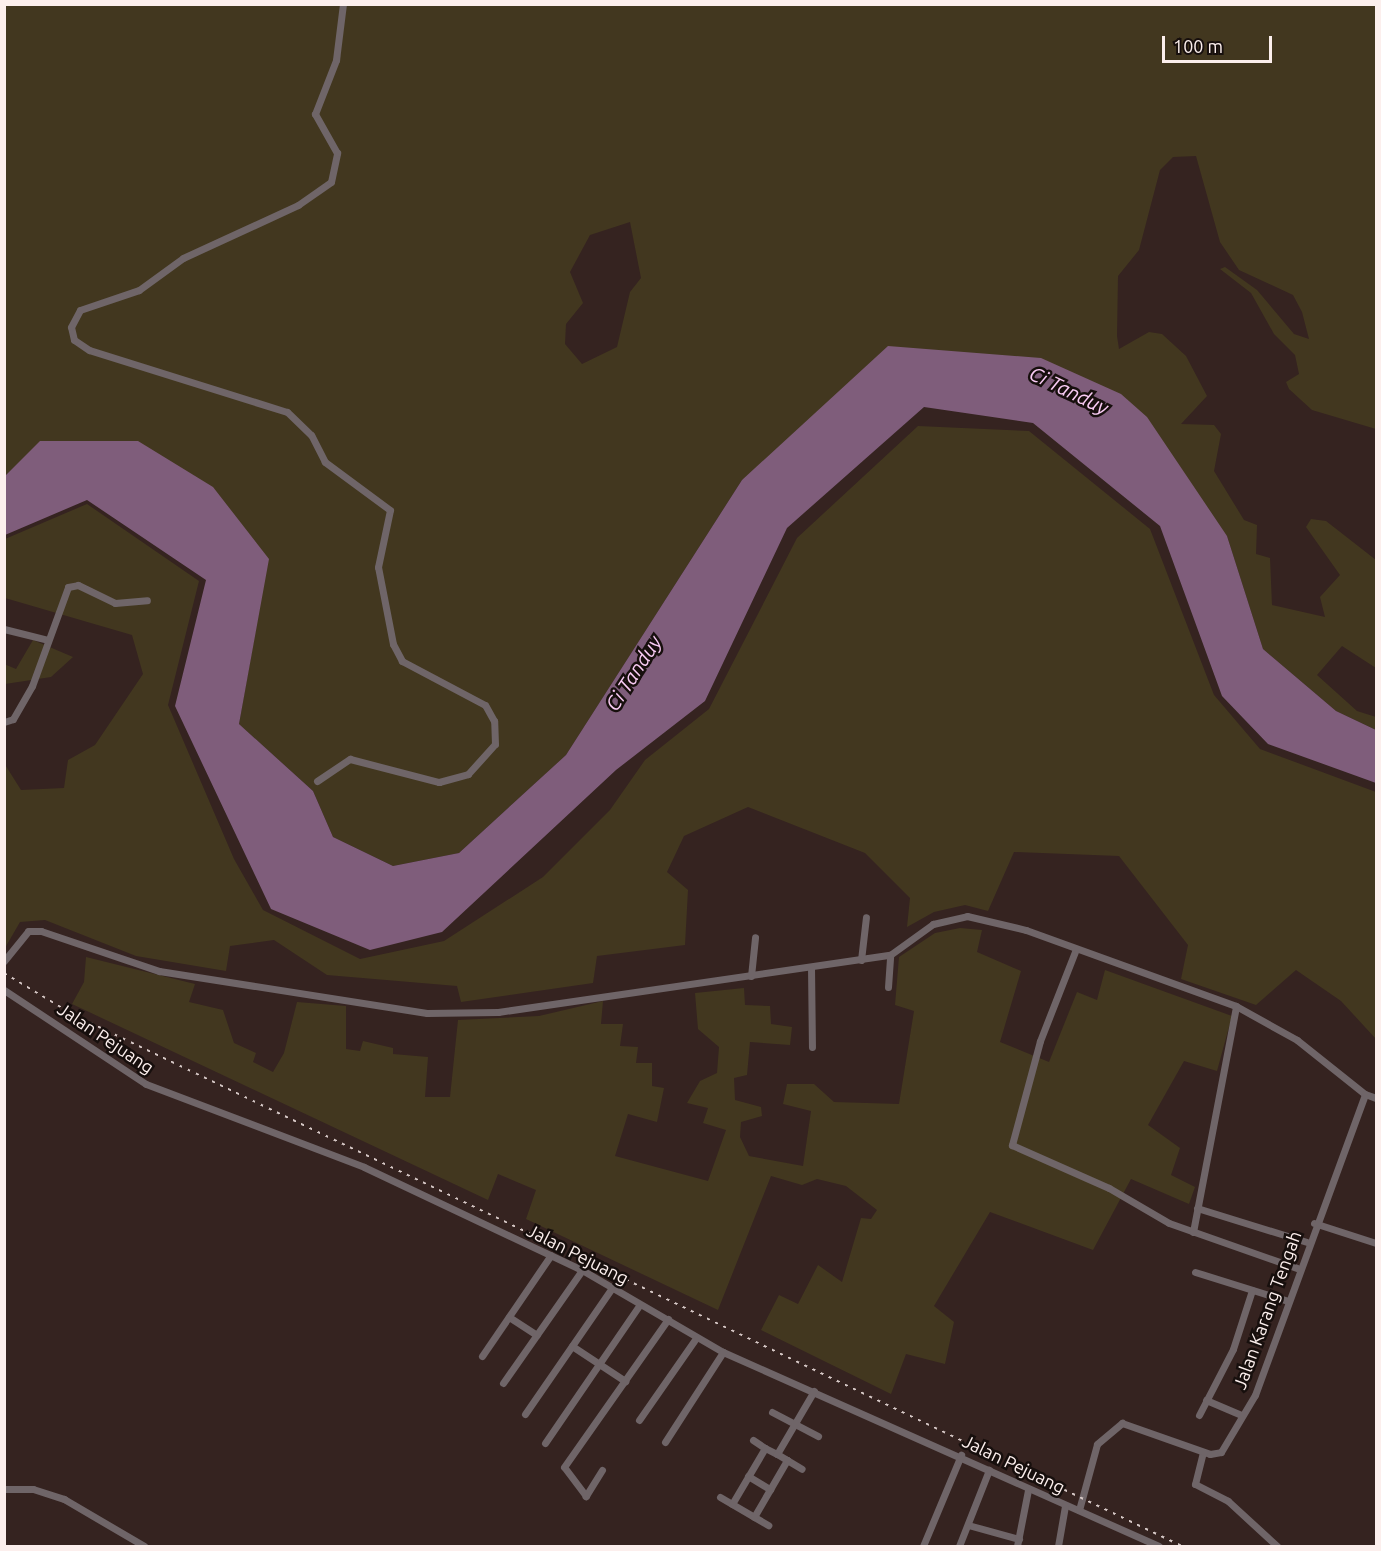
<!DOCTYPE html>
<html>
<head>
<meta charset="utf-8">
<style>
	body { margin:0 }
	#map { position:relative; width:1381px; height:1551px; overflow:hidden; background:#352320; font-family:Ubuntu,sans-serif }
	div>[style] { position:absolute }
	.green>* { inset:0; background:#42371f }
	.water>* { inset:0; background:#7f5d7b }
	.street>* { height:7px; margin:-3.5px; padding:0 3.5px; transform-origin:3.5px; border-radius:3.5px; background:#6f6568 }
	.rail>* { height:2px; margin-top:-1px; transform-origin:0; background:repeating-linear-gradient(90deg,#d6c8c6 0 3px,transparent 0 9px) }
	span { translate:-50% -50%; white-space:nowrap; text-align:center; line-height:1.15; -webkit-text-stroke:5px #170f0d; paint-order:stroke }
	.street-label { font-size:18px; color:#fcefed }
	.water-label { font-size:20px; color:#faccf5; font-style:italic }
	.frame { position:absolute; inset:0; border:6px solid #fcefed; pointer-events:none }
	.scale { position:absolute; left:1162px; top:36px; width:110px; height:27px; box-sizing:border-box; border:3px solid #fcefed; border-top:0; padding-left:8px; font-size:18px; line-height:21px; white-space:nowrap; color:#fcefed; -webkit-text-stroke:4px #170f0d; paint-order:stroke }
</style>
</head>
<body>
<div id="map">
	<div class="green">
		<i style="clip-path:polygon(evenodd,5px 5px,1376px 5px,1376px 429px,1312px 410px,1289px 389px,1286px 382px,1299px 374px,1295px 355px,1274px 334px,1251px 293px,1220px 269px,1225px 267px,1257px 290px,1294px 334px,1309px 339px,1302px 312px,1293px 295px,1239px 270px,1220px 242px,1196px 156px,1173px 157px,1160px 170px,1139px 250px,1118px 276px,1117px 336px,1119px 349px,1149px 332px,1162px 334px,1186px 356px,1207px 396px,1181px 424px,1214px 425px,1221px 434px,1214px 471px,1244px 520px,1257px 525px,1256px 554px,1270px 558px,1272px 605px,1325px 617px,1320px 597px,1340px 575px,1306px 527px,1311px 519px,1326px 521px,1376px 560px,1376px 668px,1342px 646px,1317px 675px,1357px 711px,1376px 717px,1376px 730px,1336px 711px,1263px 649px,1227px 536px,1040px 358px,742px 480px,566px 755px,459px 853px,393px 866px,333px 837px,313px 791px,239px 724px,268px 559px,41px 441px,5px 476px,5px 5px,630px 222px,641px 278px,630px 292px,617px 347px,582px 364px,565px 344px,566px 324px,583px 303px,570px 272px,590px 235px,630px 222px)"></i>
		<i style="clip-path:polygon(918px 426px,1029px 431px,1150px 529px,1214px 695px,1260px 749px,1376px 792px,1376px 1039px,1341px 1001px,1296px 970px,1256px 1005px,1181px 979px,1188px 945px,1119px 856px,1014px 852px,988px 911px,965px 905px,934px 912px,907px 927px,910px 898px,865px 853px,748px 807px,684px 836px,667px 872px,688px 890px,685px 945px,597px 956px,593px 983px,461px 1002px,457px 986px,327px 975px,274px 940px,230px 946px,226px 971px,136px 956px,45px 920px,20px 922px,5px 948px,4px 763px,21px 790px,64px 788px,68px 760px,95px 745px,143px 674px,132px 635px,5px 598px,5px 539px,87px 504px,199px 581px,168px 705px,234px 859px,263px 910px,360px 959px,444px 941px,543px 877px,610px 810px,645px 760px,709px 709px,797px 538px)"></i>
		<i style="clip-path:polygon(33px 640px,73px 657px,51px 677px,5px 684px,4px 664px,16px 669px)"></i>
		<i style="clip-path:polygon(960px 928px,982px 930px,977px 952px,1021px 971px,1000px 1042px,1049px 1062px,1077px 992px,1097px 1000px,1105px 970px,1232px 1016px,1217px 1071px,1184px 1061px,1148px 1125px,1180px 1148px,1171px 1175px,1195px 1187px,1189px 1204px,1131px 1179px,1093px 1250px,990px 1212px,934px 1306px,954px 1322px,945px 1364px,906px 1354px,891px 1394px,761px 1330px,779px 1295px,798px 1304px,818px 1265px,842px 1282px,861px 1218px,871px 1219px,877px 1210px,846px 1186px,817px 1179px,802px 1185px,771px 1176px,718px 1310px,526px 1219px,536px 1190px,498px 1174px,488px 1200px,72px 1004px,84px 982px,86px 957px,195px 984px,189px 1002px,223px 1010px,234px 1043px,256px 1053px,253px 1062px,273px 1072px,284px 1053px,297px 1002px,346px 1006px,346px 1049px,360px 1051px,363px 1041px,393px 1048px,393px 1054px,428px 1057px,425px 1097px,450px 1097px,458px 1020px,539px 1016px,603px 1001px,601px 1024px,623px 1024px,620px 1046px,638px 1047px,636px 1063px,652px 1063px,652px 1086px,664px 1088px,657px 1122px,628px 1114px,615px 1156px,708px 1181px,726px 1130px,703px 1123px,708px 1108px,687px 1103px,700px 1081px,717px 1073px,719px 1047px,698px 1029px,695px 993px,744px 988px,745px 1005px,770px 1006px,771px 1024px,792px 1027px,790px 1045px,750px 1042px,747px 1075px,734px 1078px,735px 1100px,761px 1107px,762px 1116px,741px 1122px,740px 1137px,749px 1156px,803px 1166px,811px 1111px,783px 1104px,787px 1084px,814px 1084px,834px 1102px,899px 1104px,914px 1011px,895px 1005px,899px 957px,935px 933px)"></i>
	</div>
	<div class="water">
		<i style="clip-path:polygon(888px 346px,1041px 358px,1121px 394px,1147px 417px,1227px 536px,1263px 649px,1336px 711px,1376px 730px,1376px 783px,1268px 744px,1222px 696px,1160px 526px,1033px 423px,924px 407px,787px 528px,705px 701px,616px 770px,442px 932px,370px 950px,271px 909px,175px 706px,206px 580px,87px 500px,5px 535px,5px 476px,40px 441px,138px 441px,213px 487px,269px 559px,239px 724px,313px 791px,333px 837px,393px 866px,459px 853px,566px 755px,742px 480px)"></i>
	</div>
	<div class="street">
		<i style="left:4px;top:629px;width:45px;rotate:14deg"></i>
		<i style="left:4px;top:722px;width:9px;rotate:-18deg"></i>
		<i style="left:13px;top:719px;width:38px;rotate:-60deg"></i>
		<i style="left:32px;top:686px;width:105px;rotate:-70deg"></i>
		<i style="left:68px;top:587px;width:10px;rotate:-11deg"></i>
		<i style="left:78px;top:585px;width:41px;rotate:25.9deg"></i>
		<i style="left:115px;top:603px;width:32px;rotate:-5deg"></i>
		<i style="left:317px;top:781px;width:40px;rotate:-34deg"></i>
		<i style="left:350px;top:759px;width:92px;rotate:14.5deg"></i>
		<i style="left:439px;top:782px;width:30px;rotate:-15deg"></i>
		<i style="left:468px;top:774px;width:40px;rotate:-48deg"></i>
		<i style="left:495px;top:744px;width:23px;rotate:-92deg"></i>
		<i style="left:494px;top:721px;width:18px;rotate:-119deg"></i>
		<i style="left:485px;top:705px;width:94px;rotate:-152.1deg"></i>
		<i style="left:402px;top:661px;width:19px;rotate:-118deg"></i>
		<i style="left:393px;top:644px;width:78px;rotate:-101deg"></i>
		<i style="left:378px;top:567px;width:58px;rotate:-78.1deg"></i>
		<i style="left:390px;top:510px;width:81px;rotate:-143.6deg"></i>
		<i style="left:325px;top:462px;width:30px;rotate:-117deg"></i>
		<i style="left:311px;top:435px;width:33px;rotate:-136deg"></i>
		<i style="left:287px;top:412px;width:207px;rotate:-162.6deg"></i>
		<i style="left:89px;top:350px;width:18px;rotate:-146deg"></i>
		<i style="left:74px;top:340px;width:13px;rotate:-103deg"></i>
		<i style="left:71px;top:327px;width:19px;rotate:-62deg"></i>
		<i style="left:80px;top:310px;width:62px;rotate:-18.7deg"></i>
		<i style="left:139px;top:290px;width:54px;rotate:-36deg"></i>
		<i style="left:183px;top:258px;width:127px;rotate:-24.7deg"></i>
		<i style="left:298px;top:205px;width:40px;rotate:-34.9deg"></i>
		<i style="left:331px;top:182px;width:30px;rotate:-78deg"></i>
		<i style="left:337px;top:153px;width:45px;rotate:-119.4deg"></i>
		<i style="left:315px;top:114px;width:58px;rotate:-68.7deg"></i>
		<i style="left:336px;top:60px;width:56px;rotate:-82.9deg"></i>
		<i style="left:1076px;top:949px;width:99px;rotate:111.4deg"></i>
		<i style="left:1040px;top:1041px;width:108px;rotate:105.1deg"></i>
		<i style="left:1012px;top:1145px;width:106px;rotate:23.9deg"></i>
		<i style="left:1109px;top:1188px;width:69px;rotate:30.3deg"></i>
		<i style="left:1169px;top:1223px;width:136px;rotate:19.4deg"></i>
		<i style="left:861px;top:960px;width:43px;rotate:-83.4deg"></i>
		<i style="left:4px;top:961px;width:38px;rotate:-51deg"></i>
		<i style="left:28px;top:931px;width:13px"></i>
		<i style="left:41px;top:931px;width:125px;rotate:18.7deg"></i>
		<i style="left:159px;top:971px;width:271px;rotate:8.9deg"></i>
		<i style="left:427px;top:1013px;width:71px;rotate:-0.8deg"></i>
		<i style="left:498px;top:1012px;width:396px;rotate:-8.3deg"></i>
		<i style="left:890px;top:955px;width:53px;rotate:-35.8deg"></i>
		<i style="left:933px;top:924px;width:35px;rotate:-13deg"></i>
		<i style="left:967px;top:916px;width:61px;rotate:13.3deg"></i>
		<i style="left:1026px;top:930px;width:223px;rotate:19.9deg"></i>
		<i style="left:1236px;top:1006px;width:70px;rotate:29.1deg"></i>
		<i style="left:1297px;top:1040px;width:87px;rotate:38.5deg"></i>
		<i style="left:811px;top:967px;width:80px;rotate:89.3deg"></i>
		<i style="left:751px;top:976px;width:39px;rotate:-84deg"></i>
		<i style="left:888px;top:987px;width:32px;rotate:-86deg"></i>
		<i style="left:4px;top:990px;width:170px;rotate:33.5deg"></i>
		<i style="left:146px;top:1084px;width:233px;rotate:20.8deg"></i>
		<i style="left:364px;top:1167px;width:241px;rotate:25.3deg"></i>
		<i style="left:582px;top:1270px;width:163px;rotate:30.2deg"></i>
		<i style="left:723px;top:1352px;width:477px;rotate:24deg"></i>
		<i style="left:1197px;top:1208px;width:115px;rotate:17.2deg"></i>
		<i style="left:1314px;top:1223px;width:65px;rotate:17.9deg"></i>
		<i style="left:1193px;top:1232px;width:230px;rotate:-79.2deg"></i>
		<i style="left:1195px;top:1272px;width:97px;rotate:17.3deg"></i>
		<i style="left:509px;top:1317px;width:33px;rotate:33deg"></i>
		<i style="left:572px;top:1346px;width:64px;rotate:33.4deg"></i>
		<i style="left:482px;top:1356px;width:122px;rotate:-55.7deg"></i>
		<i style="left:503px;top:1383px;width:138px;rotate:-55deg"></i>
		<i style="left:1206px;top:1400px;width:39px;rotate:23deg"></i>
		<i style="left:772px;top:1412px;width:52px;rotate:27.6deg"></i>
		<i style="left:525px;top:1414px;width:153px;rotate:-55.4deg"></i>
		<i style="left:1199px;top:1415px;width:74px;rotate:-62.7deg"></i>
		<i style="left:1233px;top:1349px;width:62px;rotate:-72.1deg"></i>
		<i style="left:639px;top:1420px;width:100px;rotate:-55.2deg"></i>
		<i style="left:753px;top:1440px;width:14px;rotate:34deg"></i>
		<i style="left:665px;top:1442px;width:107px;rotate:-57.2deg"></i>
		<i style="left:545px;top:1443px;width:168px;rotate:-55.6deg"></i>
		<i style="left:1203px;top:1452px;width:33px;rotate:104deg"></i>
		<i style="left:1195px;top:1484px;width:37px;rotate:27deg"></i>
		<i style="left:1228px;top:1501px;width:67px;rotate:42.6deg"></i>
		<i style="left:787px;top:1460px;width:17px;rotate:31deg"></i>
		<i style="left:602px;top:1470px;width:31px;rotate:122deg"></i>
		<i style="left:586px;top:1496px;width:36px;rotate:-127deg"></i>
		<i style="left:564px;top:1467px;width:181px;rotate:-54.9deg"></i>
		<i style="left:748px;top:1476px;width:26px;rotate:31deg"></i>
		<i style="left:4px;top:1489px;width:29px"></i>
		<i style="left:33px;top:1489px;width:33px;rotate:18deg"></i>
		<i style="left:64px;top:1499px;width:93px;rotate:30.4deg"></i>
		<i style="left:720px;top:1497px;width:56px;rotate:30.3deg"></i>
		<i style="left:732px;top:1504px;width:65px;rotate:-59.5deg"></i>
		<i style="left:765px;top:1448px;width:13px;rotate:27deg"></i>
		<i style="left:1079px;top:1510px;width:68px;rotate:-74.7deg"></i>
		<i style="left:1097px;top:1444px;width:33px;rotate:-40deg"></i>
		<i style="left:1122px;top:1423px;width:93px;rotate:19.4deg"></i>
		<i style="left:1210px;top:1454px;width:11px;rotate:-10deg"></i>
		<i style="left:1221px;top:1452px;width:66px;rotate:-59.2deg"></i>
		<i style="left:1255px;top:1395px;width:320px;rotate:-69.9deg"></i>
		<i style="left:1365px;top:1094px;width:12px;rotate:20deg"></i>
		<i style="left:754px;top:1517px;width:66px;rotate:-59.9deg"></i>
		<i style="left:787px;top:1460px;width:12px;rotate:-149deg"></i>
		<i style="left:777px;top:1454px;width:73px;rotate:-59.6deg"></i>
		<i style="left:968px;top:1525px;width:53px;rotate:15.4deg"></i>
		<i style="left:923px;top:1546px;width:99px;rotate:-67.3deg"></i>
		<i style="left:959px;top:1546px;width:82px;rotate:-68.5deg"></i>
		<i style="left:1017px;top:1546px;width:57px;rotate:-78.9deg"></i>
		<i style="left:1058px;top:1546px;width:41px;rotate:-80.1deg"></i>
	</div>
	<div class="rail">
		<i style="left:4px;top:973px;width:82px;rotate:31deg"></i>
		<i style="left:74px;top:1015px;width:1229px;rotate:25.61deg"></i>
	</div>
	<div class="street-label">
		<span style="left:106px;top:1038px;rotate:34deg">Jalan Pejuang</span>
		<span style="left:578px;top:1254px;rotate:27deg">Jalan Pejuang</span>
		<span style="left:1267px;top:1310px;rotate:-70deg">Jalan Karang Tengah</span>
		<span style="left:1014px;top:1464px;rotate:26deg">Jalan Pejuang</span>
	</div>
	<div class="water-label">
		<span style="left:1069px;top:390px;rotate:26deg">Ci Tanduy</span>
		<span style="left:633px;top:673px;rotate:-57deg">Ci Tanduy</span>
	</div>
	<div class="frame"></div>
	<div class="scale">100 m</div>
</div>
</body>
</html>
